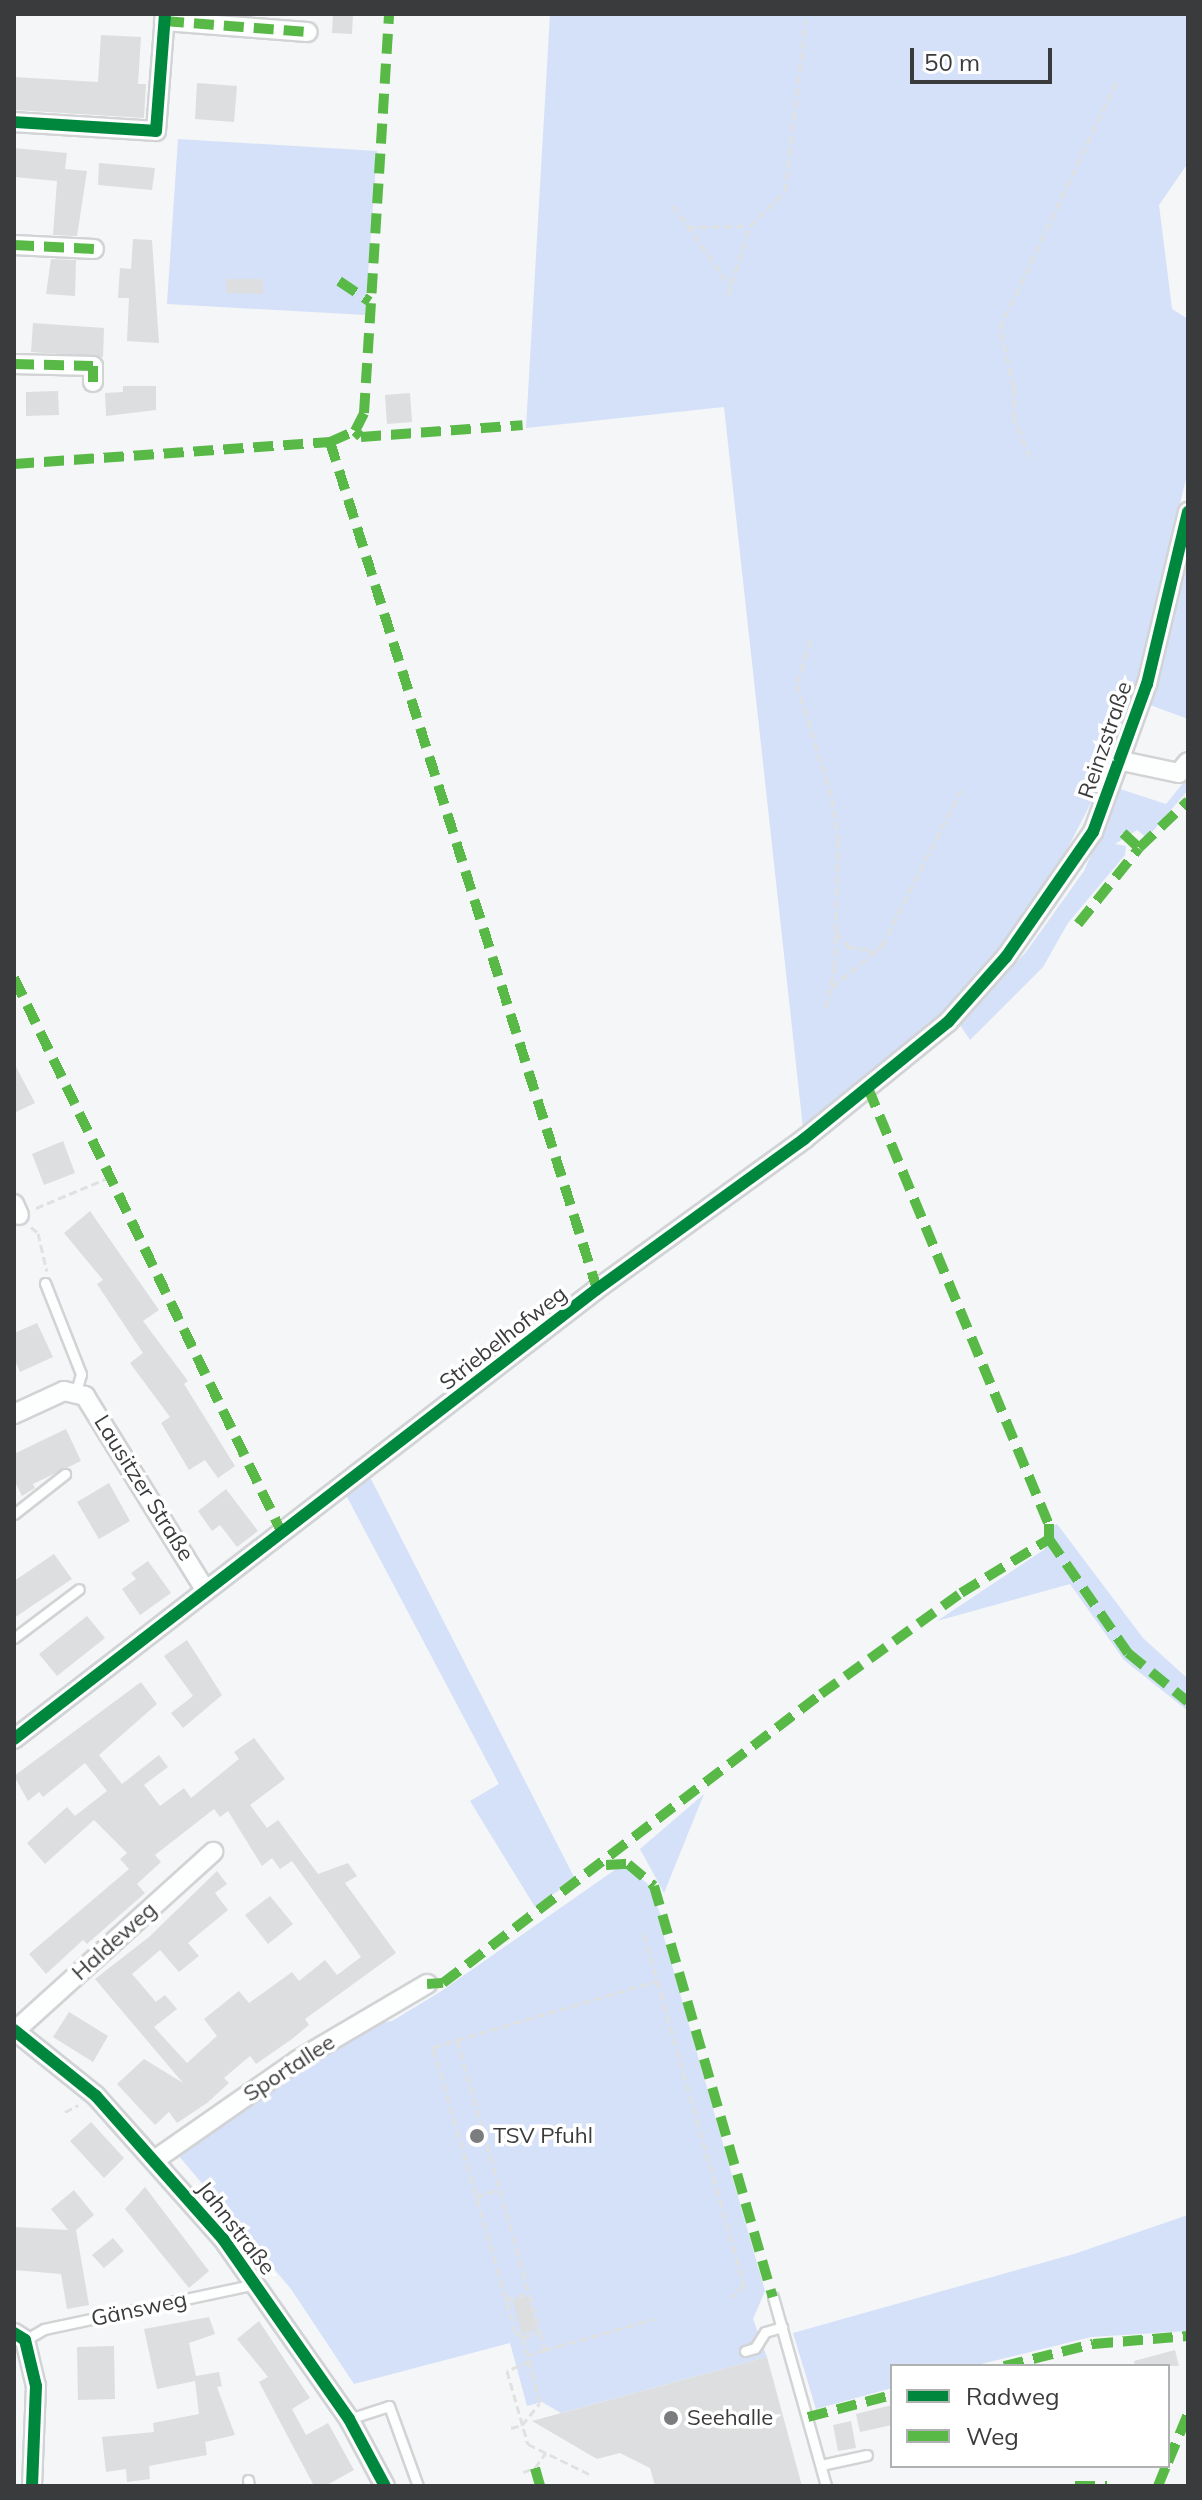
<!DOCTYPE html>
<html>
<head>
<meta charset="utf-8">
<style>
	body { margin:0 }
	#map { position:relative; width:1202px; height:2500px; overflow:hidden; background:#f4f6f8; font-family:Mulish,sans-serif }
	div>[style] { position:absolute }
	.green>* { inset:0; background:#d5e1f8 }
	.building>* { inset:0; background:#dddedf }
	.path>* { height:3px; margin-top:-1.5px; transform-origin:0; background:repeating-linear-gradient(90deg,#e0e1e1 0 8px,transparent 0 12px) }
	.roads { filter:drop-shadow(2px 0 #d2d3d5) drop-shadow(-2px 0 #d2d3d5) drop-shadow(0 2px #d2d3d5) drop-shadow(0 -2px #d2d3d5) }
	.lane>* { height:9px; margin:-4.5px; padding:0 4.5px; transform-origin:4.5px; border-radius:4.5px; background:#fdfefe }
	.street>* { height:18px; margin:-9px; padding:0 9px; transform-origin:9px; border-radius:9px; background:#fdfefe }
	.quiet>* { height:10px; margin-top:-5px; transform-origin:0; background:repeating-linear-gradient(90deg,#58b947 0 20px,transparent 0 30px) }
	.cycleway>* { height:12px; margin:-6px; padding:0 6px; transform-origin:6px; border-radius:6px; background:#00873e }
	.dots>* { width:22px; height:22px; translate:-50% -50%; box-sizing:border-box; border:4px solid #fff; border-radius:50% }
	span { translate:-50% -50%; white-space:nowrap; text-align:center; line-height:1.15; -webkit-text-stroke:7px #fff; paint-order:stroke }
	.street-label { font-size:22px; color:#3a3b3c }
	.poi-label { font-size:22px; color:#3a3b3c }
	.left { translate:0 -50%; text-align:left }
	.frame { position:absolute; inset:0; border:16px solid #3a3b3c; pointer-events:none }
	.legend { position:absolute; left:890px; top:2364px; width:280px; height:104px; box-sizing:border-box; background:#fff; border:2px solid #b0b1b1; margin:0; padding:10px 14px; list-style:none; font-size:24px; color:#3a3b3c }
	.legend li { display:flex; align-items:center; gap:16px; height:40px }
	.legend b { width:40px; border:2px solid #b0b1b1 }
	.scale { position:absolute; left:910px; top:48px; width:142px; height:36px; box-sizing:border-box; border:4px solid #3a3b3c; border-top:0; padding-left:10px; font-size:24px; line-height:28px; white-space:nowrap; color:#3a3b3c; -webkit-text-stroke:6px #fff; paint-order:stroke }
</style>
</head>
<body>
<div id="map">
	<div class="green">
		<i style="clip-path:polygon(550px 14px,1188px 14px,1188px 163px,1159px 205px,1172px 309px,1188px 319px,1188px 471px,1131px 702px,1098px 789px,1055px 873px,998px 954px,940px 1015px,803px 1128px,724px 407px,526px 428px)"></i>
		<i style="clip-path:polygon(178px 139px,377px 151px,365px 315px,167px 304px)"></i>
		<i style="clip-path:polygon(1188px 551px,1188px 719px,1150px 705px)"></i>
		<i style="clip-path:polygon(1188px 777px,1188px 790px,1147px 838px,1137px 830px,1115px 844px,1126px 846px,1125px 855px,1068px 923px,1043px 967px,970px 1040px,960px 1025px,1026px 952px,1084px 871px,1120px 789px,1166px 804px)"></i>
		<i style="clip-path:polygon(370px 1477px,575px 1879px,535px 1907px,470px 1801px,499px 1784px,346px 1495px)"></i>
		<i style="clip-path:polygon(1057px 1524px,1143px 1638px,1188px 1679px,1188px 1711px,1124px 1660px,1070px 1584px,937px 1621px,1045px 1549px,1045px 1529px)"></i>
		<i style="clip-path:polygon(704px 1794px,664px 1893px,640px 1849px)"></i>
		<i style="clip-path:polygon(619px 1867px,631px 1870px,649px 1885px,665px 1926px,661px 1927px,765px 2291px,753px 2319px,767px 2357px,561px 2413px,542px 2402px,527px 2406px,510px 2343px,354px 2384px,291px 2289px,178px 2155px,296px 2071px,369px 2024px,392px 2021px,440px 1992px)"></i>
		<i style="clip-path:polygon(1188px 2215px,1188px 2331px,1091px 2337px,973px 2366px,892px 2366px,892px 2388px,816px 2409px,793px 2333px,1074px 2254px)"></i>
	</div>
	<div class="building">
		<i style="clip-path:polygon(333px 14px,353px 14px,352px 34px,332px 33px)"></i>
		<i style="clip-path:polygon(101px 35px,141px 37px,138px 84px,146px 84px,144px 118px,14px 110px,14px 77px,98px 82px)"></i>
		<i style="clip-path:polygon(197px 83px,237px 86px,234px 122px,195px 119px)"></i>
		<i style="clip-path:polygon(14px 148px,67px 153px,65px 169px,87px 171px,77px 236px,53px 235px,57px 181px,14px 177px)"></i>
		<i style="clip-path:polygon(99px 163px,155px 168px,152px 190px,98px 185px)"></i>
		<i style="clip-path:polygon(133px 239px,152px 240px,159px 343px,127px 341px,129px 298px,118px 298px,120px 268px,131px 269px)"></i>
		<i style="clip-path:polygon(51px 259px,76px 260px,75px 296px,46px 294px)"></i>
		<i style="clip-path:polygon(226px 279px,263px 279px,263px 294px,226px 293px)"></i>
		<i style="clip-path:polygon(33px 323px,104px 328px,103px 357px,31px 352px)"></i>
		<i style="clip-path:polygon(123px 386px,156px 386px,156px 410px,106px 416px,105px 393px,123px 392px)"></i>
		<i style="clip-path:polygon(58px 391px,59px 415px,26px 416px,26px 392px)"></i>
		<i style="clip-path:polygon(410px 393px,412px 422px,387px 424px,385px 395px)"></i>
		<i style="clip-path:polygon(14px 1063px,35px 1103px,14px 1113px)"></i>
		<i style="clip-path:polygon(63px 1141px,75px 1173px,44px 1185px,32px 1154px)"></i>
		<i style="clip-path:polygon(90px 1211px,159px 1310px,143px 1321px,188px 1381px,184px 1384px,235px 1466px,218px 1478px,205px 1460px,189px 1470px,161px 1423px,170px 1417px,130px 1363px,143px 1353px,97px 1284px,103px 1280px,64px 1233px)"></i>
		<i style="clip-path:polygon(37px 1323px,53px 1357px,20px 1372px,14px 1358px,14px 1333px)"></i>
		<i style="clip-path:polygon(66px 1429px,81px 1461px,33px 1484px,35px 1488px,22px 1496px,14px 1480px,14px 1454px)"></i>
		<i style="clip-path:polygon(109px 1483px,130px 1521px,99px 1539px,77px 1502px)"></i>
		<i style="clip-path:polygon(226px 1489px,258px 1531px,237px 1547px,220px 1525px,212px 1531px,198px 1511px)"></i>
		<i style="clip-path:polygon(54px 1554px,72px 1579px,14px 1618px,14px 1581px)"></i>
		<i style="clip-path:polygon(148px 1561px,171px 1593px,140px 1615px,122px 1589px,136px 1579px,131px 1573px)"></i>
		<i style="clip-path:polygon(87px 1616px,105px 1638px,57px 1676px,39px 1654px)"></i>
		<i style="clip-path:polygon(187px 1640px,222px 1695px,183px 1728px,171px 1713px,193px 1696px,164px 1656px)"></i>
		<i style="clip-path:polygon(141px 1682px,157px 1704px,99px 1755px,122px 1784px,159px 1755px,168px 1767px,144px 1785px,160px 1806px,184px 1788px,191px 1798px,239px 1759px,234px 1752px,254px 1738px,285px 1779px,250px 1805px,267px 1828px,278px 1820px,318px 1874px,348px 1863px,357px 1876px,345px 1883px,396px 1953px,305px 2019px,309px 2025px,292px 2039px,256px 2064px,250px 2056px,224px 2078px,229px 2083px,207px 2103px,177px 2123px,169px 2112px,155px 2125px,117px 2084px,144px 2059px,183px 2083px,95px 1979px,149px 1937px,217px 1871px,227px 1884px,215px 1893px,228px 1910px,188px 1943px,199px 1956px,179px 1972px,160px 1950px,132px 1974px,156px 2002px,165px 1995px,177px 2009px,154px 2027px,187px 2063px,217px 2036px,204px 2019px,239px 1991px,249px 2003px,292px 1972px,299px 1981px,325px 1960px,337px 1975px,361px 1957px,292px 1861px,280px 1869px,272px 1858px,262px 1866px,228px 1811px,220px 1817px,214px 1809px,155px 1855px,161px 1862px,137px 1884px,145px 1893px,87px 1944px,83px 1940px,46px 1974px,29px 1954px,129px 1869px,120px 1859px,127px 1853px,94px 1820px,45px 1864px,27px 1843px,67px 1807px,75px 1816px,107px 1791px,85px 1763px,43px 1797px,39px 1792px,28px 1801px,14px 1776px)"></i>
		<i style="clip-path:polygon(270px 1896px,293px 1924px,268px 1944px,245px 1915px)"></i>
		<i style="clip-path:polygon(69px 2012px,108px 2036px,93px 2062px,53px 2037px)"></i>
		<i style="clip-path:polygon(91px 2122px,124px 2158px,104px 2178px,70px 2141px)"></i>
		<i style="clip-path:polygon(145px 2187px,209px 2271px,189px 2288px,125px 2209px)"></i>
		<i style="clip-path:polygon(74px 2190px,94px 2215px,76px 2230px,89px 2305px,67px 2309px,61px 2274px,14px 2270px,14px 2227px,68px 2230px,51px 2209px)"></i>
		<i style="clip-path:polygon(113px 2238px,124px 2251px,104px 2268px,92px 2255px)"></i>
		<i style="clip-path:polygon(528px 2296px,537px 2330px,522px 2334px,513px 2300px)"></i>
		<i style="clip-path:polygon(209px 2317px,215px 2334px,189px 2343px,196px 2376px,219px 2372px,222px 2386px,217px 2387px,235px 2435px,205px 2442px,207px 2455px,149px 2466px,150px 2479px,127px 2482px,126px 2469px,106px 2472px,102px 2437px,154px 2432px,153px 2423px,199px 2414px,195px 2381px,157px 2389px,144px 2329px)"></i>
		<i style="clip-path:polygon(259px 2321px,310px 2398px,292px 2409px,306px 2435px,328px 2423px,354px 2470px,325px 2486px,314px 2486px,259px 2382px,268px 2377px,237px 2339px)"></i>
		<i style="clip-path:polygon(114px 2346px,115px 2399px,78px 2400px,77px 2347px)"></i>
		<i style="clip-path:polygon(1175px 2350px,1179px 2366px,1135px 2366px,1134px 2361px)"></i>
		<i style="clip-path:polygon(767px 2357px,802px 2486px,655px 2486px,650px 2468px,620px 2453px,597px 2459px,532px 2421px)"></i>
		<i style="clip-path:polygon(892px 2405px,892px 2425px,860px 2432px,856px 2414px)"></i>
		<i style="clip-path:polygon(851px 2421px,856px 2448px,838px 2451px,833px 2425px)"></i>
	</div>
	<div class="path">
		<i style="left:673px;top:205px;width:99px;rotate:54.9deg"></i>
		<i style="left:688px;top:227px;width:60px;rotate:-1deg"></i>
		<i style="left:728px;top:295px;width:72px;rotate:-72.3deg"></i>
		<i style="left:750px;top:226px;width:49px;rotate:-45deg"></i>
		<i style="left:785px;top:191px;width:172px;rotate:-83deg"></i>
		<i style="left:1030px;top:457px;width:41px;rotate:-112.8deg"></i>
		<i style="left:1014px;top:419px;width:32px;rotate:-90deg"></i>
		<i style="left:1014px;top:387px;width:61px;rotate:-103.3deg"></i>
		<i style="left:1000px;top:328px;width:276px;rotate:-64.7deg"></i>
		<i style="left:810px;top:640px;width:47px;rotate:106.1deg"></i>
		<i style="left:797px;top:685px;width:118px;rotate:72.8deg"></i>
		<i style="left:832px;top:798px;width:42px;rotate:81.9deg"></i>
		<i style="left:838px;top:840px;width:125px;rotate:91.4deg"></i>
		<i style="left:835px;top:965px;width:48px;rotate:102deg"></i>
		<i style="left:836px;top:932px;width:20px;rotate:49deg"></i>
		<i style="left:849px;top:947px;width:28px;rotate:8deg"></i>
		<i style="left:832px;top:987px;width:65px;rotate:-39.4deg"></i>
		<i style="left:882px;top:946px;width:175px;rotate:-63.1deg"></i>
		<i style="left:36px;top:1208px;width:80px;rotate:-22.7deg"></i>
		<i style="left:31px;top:1227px;width:9px;rotate:41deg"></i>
		<i style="left:38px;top:1233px;width:39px;rotate:77deg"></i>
		<i style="left:644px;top:1934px;width:365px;rotate:74.1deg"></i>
		<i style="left:744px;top:2285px;width:18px;rotate:135deg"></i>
		<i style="left:457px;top:2040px;width:304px;rotate:74.1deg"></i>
		<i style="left:65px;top:2112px;width:15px;rotate:-28deg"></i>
		<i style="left:476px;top:2197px;width:24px;rotate:-19deg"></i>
		<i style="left:506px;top:2300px;width:24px;rotate:-17deg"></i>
		<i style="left:523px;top:2337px;width:8px;rotate:-150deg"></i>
		<i style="left:516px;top:2333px;width:298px;rotate:-106.2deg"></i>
		<i style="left:433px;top:2047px;width:234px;rotate:-16.4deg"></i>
		<i style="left:545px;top:2350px;width:113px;rotate:-15.9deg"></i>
		<i style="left:530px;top:2361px;width:25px;rotate:157deg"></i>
		<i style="left:507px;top:2371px;width:76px;rotate:74deg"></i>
		<i style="left:528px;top:2444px;width:68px;rotate:26.2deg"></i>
		<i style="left:511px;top:2428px;width:11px;rotate:-15deg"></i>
		<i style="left:522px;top:2425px;width:28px;rotate:-51deg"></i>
		<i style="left:540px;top:2403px;width:68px;rotate:-104.4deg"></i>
		<i style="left:523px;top:2337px;width:18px;rotate:-16deg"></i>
		<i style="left:540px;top:2332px;width:19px;rotate:74deg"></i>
		<i style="left:545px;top:2350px;width:18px;rotate:164deg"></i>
		<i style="left:523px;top:2472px;width:13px;rotate:-18deg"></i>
		<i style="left:535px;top:2468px;width:19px;rotate:-55deg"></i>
	</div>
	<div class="roads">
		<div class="lane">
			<i style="left:45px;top:1283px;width:98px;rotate:68.4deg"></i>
			<i style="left:81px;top:1374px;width:18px;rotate:106deg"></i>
			<i style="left:14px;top:1514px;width:65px;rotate:-38.1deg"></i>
			<i style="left:14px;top:1638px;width:81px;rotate:-37deg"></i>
			<i style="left:773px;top:2297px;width:196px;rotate:74.3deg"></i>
			<i style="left:25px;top:2340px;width:22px;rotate:-30deg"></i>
			<i style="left:44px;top:2329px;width:216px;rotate:-12deg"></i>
			<i style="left:745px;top:2351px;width:10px;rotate:-17deg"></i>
			<i style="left:755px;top:2348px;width:19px;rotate:-58deg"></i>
			<i style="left:765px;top:2332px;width:18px;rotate:-16deg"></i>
			<i style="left:349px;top:2419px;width:42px;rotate:-18deg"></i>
			<i style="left:389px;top:2406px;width:85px;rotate:70.1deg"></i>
			<i style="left:821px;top:2465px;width:47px;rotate:-12.3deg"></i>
			<i style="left:248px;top:2480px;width:6px;rotate:81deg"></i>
		</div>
		<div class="street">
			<i style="left:164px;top:21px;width:144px;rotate:4.4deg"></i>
			<i style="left:14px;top:122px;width:142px;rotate:3.6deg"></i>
			<i style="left:156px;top:131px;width:117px;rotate:-85.6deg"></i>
			<i style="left:14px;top:245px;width:80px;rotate:2.9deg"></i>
			<i style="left:14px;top:364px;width:79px;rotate:1.5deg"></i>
			<i style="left:93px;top:366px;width:16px;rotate:90deg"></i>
			<i style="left:1122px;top:761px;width:58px;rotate:11.9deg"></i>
			<i style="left:1179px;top:773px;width:14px;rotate:-51deg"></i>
			<i style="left:14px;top:1204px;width:12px;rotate:66deg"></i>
			<i style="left:14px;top:1414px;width:55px;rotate:-24.7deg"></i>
			<i style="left:64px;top:1391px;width:22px;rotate:13deg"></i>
			<i style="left:85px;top:1396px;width:229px;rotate:58.2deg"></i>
			<i style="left:14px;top:1739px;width:736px;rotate:-37.66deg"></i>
			<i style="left:597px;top:1289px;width:256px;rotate:-35.9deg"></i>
			<i style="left:804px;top:1139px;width:186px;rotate:-39.1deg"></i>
			<i style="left:948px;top:1022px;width:87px;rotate:-48.3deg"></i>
			<i style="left:1006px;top:957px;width:152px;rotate:-55.2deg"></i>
			<i style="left:1093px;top:832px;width:158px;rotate:-70deg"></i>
			<i style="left:1147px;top:684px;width:177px;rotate:-76.6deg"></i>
			<i style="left:14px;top:2030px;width:105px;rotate:38.8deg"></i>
			<i style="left:96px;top:2096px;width:191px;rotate:48.4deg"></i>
			<i style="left:223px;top:2239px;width:220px;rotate:55deg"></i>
			<i style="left:349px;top:2419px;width:76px;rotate:61.8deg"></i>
			<i style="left:16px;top:2030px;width:266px;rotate:-42.1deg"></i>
			<i style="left:156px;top:2159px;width:173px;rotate:-34.9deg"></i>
			<i style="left:298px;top:2060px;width:150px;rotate:-30.5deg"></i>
			<i style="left:14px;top:2333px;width:13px;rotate:32deg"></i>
			<i style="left:25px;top:2340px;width:47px;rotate:76.6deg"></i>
			<i style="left:36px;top:2386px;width:100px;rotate:92.3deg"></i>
		</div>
	</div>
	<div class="quiet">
		<i style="left:164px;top:21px;width:144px;rotate:4.4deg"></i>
		<i style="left:14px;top:245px;width:80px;rotate:2.9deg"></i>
		<i style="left:339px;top:281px;width:37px;rotate:34deg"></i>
		<i style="left:14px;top:364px;width:79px;rotate:1.5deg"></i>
		<i style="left:93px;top:366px;width:16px;rotate:90deg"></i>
		<i style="left:355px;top:431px;width:8px;rotate:45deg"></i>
		<i style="left:361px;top:437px;width:162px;rotate:-4.2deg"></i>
		<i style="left:330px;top:442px;width:888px;rotate:72.5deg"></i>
		<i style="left:14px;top:464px;width:317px;rotate:-4deg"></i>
		<i style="left:330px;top:442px;width:27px;rotate:-24deg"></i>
		<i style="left:355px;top:431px;width:20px;rotate:-63deg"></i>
		<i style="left:364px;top:413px;width:400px;rotate:-86.4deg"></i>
		<i style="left:1123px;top:833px;width:22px;rotate:43deg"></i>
		<i style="left:1078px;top:924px;width:97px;rotate:-51.2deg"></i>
		<i style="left:1139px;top:848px;width:68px;rotate:-43.8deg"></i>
		<i style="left:14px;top:978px;width:614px;rotate:64.23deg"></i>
		<i style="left:868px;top:1088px;width:472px;rotate:67.5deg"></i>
		<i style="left:1049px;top:1524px;width:15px;rotate:90deg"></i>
		<i style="left:606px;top:1865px;width:22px;rotate:-3deg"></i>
		<i style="left:628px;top:1864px;width:34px;rotate:40deg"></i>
		<i style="left:654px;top:1886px;width:428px;rotate:73.9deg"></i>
		<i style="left:427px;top:1984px;width:16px;rotate:-4deg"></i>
		<i style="left:443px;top:1983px;width:476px;rotate:-37.4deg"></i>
		<i style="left:821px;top:1694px;width:173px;rotate:-35.8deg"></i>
		<i style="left:961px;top:1593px;width:103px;rotate:-31.5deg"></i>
		<i style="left:1049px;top:1539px;width:139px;rotate:55.3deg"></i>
		<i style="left:1128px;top:1653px;width:77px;rotate:39.2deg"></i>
		<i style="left:1004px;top:2366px;width:92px;rotate:-13.9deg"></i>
		<i style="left:1093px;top:2344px;width:95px;rotate:-4.8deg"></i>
		<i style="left:808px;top:2417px;width:87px;rotate:-14.7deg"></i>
		<i style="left:1168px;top:2462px;width:52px;rotate:-67.4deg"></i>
		<i style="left:535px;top:2468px;width:19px;rotate:74deg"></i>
		<i style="left:1075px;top:2486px;width:32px"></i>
		<i style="left:1158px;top:2486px;width:22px;rotate:-68deg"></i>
	</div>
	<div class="cycleway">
		<i style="left:14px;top:122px;width:142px;rotate:3.6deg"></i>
		<i style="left:156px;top:131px;width:117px;rotate:-85.6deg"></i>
		<i style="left:14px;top:1739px;width:736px;rotate:-37.66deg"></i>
		<i style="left:597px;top:1289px;width:256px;rotate:-35.9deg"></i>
		<i style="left:804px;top:1139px;width:186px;rotate:-39.1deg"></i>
		<i style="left:948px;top:1022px;width:87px;rotate:-48.3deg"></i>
		<i style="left:1006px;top:957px;width:152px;rotate:-55.2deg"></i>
		<i style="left:1093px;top:832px;width:158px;rotate:-70deg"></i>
		<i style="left:1147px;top:684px;width:177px;rotate:-76.6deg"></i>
		<i style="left:14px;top:2030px;width:105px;rotate:38.8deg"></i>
		<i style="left:96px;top:2096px;width:191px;rotate:48.4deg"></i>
		<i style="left:223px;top:2239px;width:220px;rotate:55deg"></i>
		<i style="left:349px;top:2419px;width:76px;rotate:61.8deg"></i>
		<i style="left:14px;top:2333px;width:13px;rotate:32deg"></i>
		<i style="left:25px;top:2340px;width:47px;rotate:76.6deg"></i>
		<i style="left:36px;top:2386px;width:100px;rotate:92.3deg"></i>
	</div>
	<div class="dots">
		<i style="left:477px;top:2136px;background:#7b7c7e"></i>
		<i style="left:671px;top:2418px;background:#7b7c7e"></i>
	</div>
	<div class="street-label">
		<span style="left:1105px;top:740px;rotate:-71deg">Reinzstraße</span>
		<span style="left:503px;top:1338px;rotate:-38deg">Striebelhofweg</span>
		<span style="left:144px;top:1488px;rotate:58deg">Lausitzer Straße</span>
		<span style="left:114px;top:1941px;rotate:-42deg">Haldeweg</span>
		<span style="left:289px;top:2068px;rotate:-33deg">Sportallee</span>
		<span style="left:236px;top:2228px;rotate:52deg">Jahnstraße</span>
		<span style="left:139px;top:2309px;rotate:-12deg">Gänsweg</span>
	</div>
	<div class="poi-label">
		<span class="left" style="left:493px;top:2136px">TSV Pfuhl</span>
		<span class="left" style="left:687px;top:2418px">Seehalle</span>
	</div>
	<div class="frame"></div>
	<ul class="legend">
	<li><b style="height:10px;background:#00873e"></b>Radweg</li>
	<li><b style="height:10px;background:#58b947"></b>Weg</li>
	</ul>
	<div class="scale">50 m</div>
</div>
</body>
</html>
